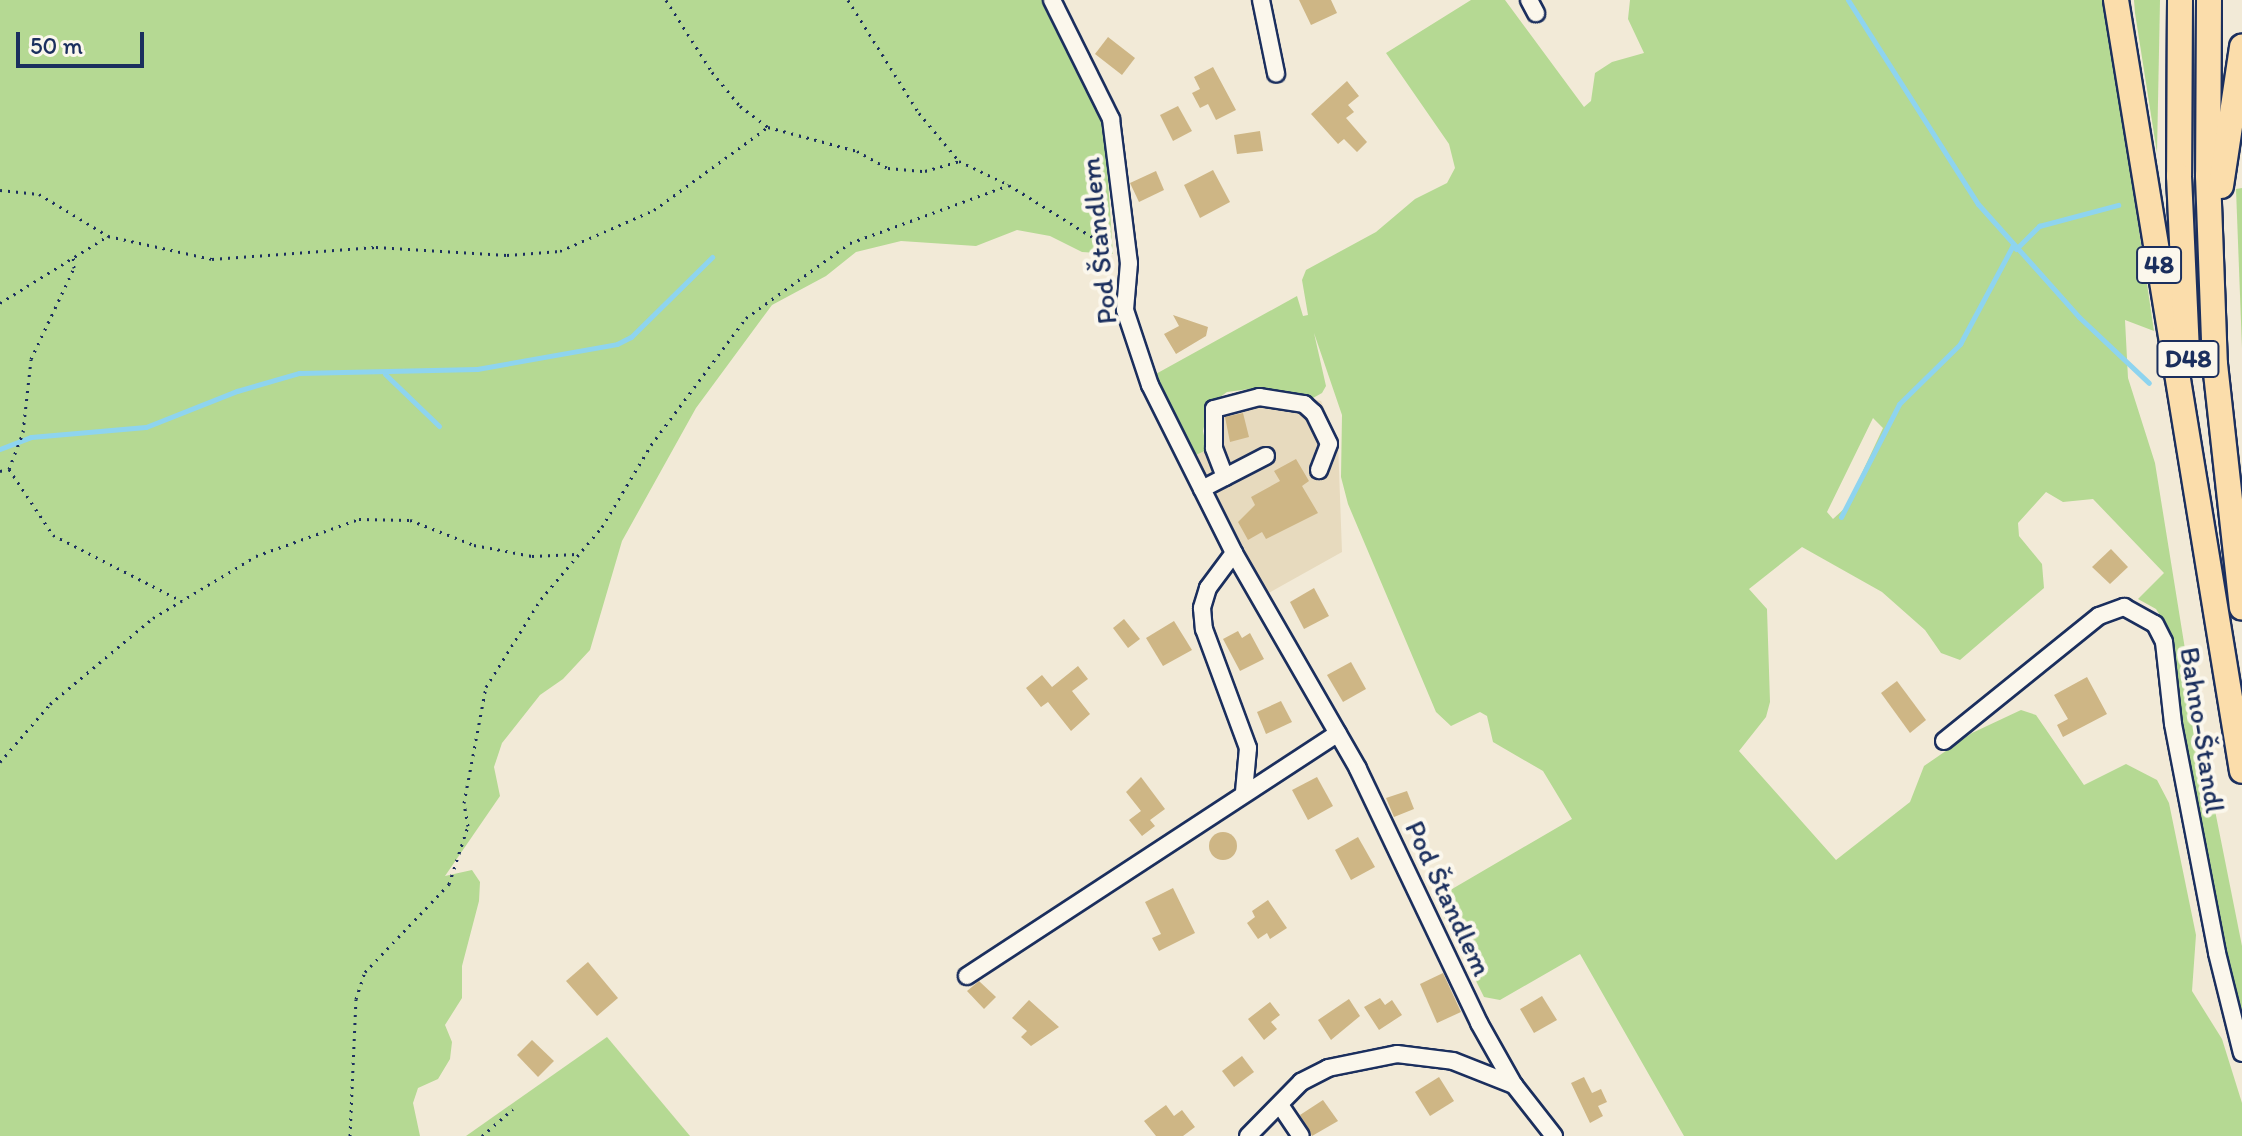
<!DOCTYPE html>
<html>
<head>
<meta charset="utf-8">
<style>
	body { margin:0 }
	#map { position:relative; width:2242px; height:1136px; overflow:hidden; background:#f2ead7; font-family:Itim,sans-serif }
	div>[style] { position:absolute }
	.built>* { inset:0; background:#e7dabe }
	.green>* { inset:0; background:#b5d993 }
	.stream>* { height:5px; margin:-2.5px; padding:0 2.5px; transform-origin:2.5px; border-radius:2.5px; background:#8ed4ef }
	.building>* { inset:0; background:#ceb685 }
	.round { border-radius:50% }
	.path>* { height:3px; margin-top:-1.5px; transform-origin:0; background:repeating-linear-gradient(90deg,#1b2f5e 0 2px,transparent 0 8px) }
	.roads { filter:drop-shadow(2px 0 #1b2f5e) drop-shadow(-2px 0 #1b2f5e) drop-shadow(0 2px #1b2f5e) drop-shadow(0 -2px #1b2f5e) }
	.minor>* { height:16px; margin:-8px; padding:0 8px; transform-origin:8px; border-radius:8px; background:#fbf7ec }
	.highway>* { height:24px; margin:-12px; padding:0 12px; transform-origin:12px; border-radius:12px; background:#fbddab }
	span { translate:-50% -50%; white-space:nowrap; text-align:center; line-height:1.15; -webkit-text-stroke:8px #fbf7ec; paint-order:stroke }
	.shield-label span { padding:2px 6px; background:#fbf7ec; border:2px solid; border-radius:6px; -webkit-text-stroke-width:0 }
	.shield-label { font-size:26px; color:#1b2f5e; font-weight:700 }
	.street-label { font-size:28px; color:#1b2f5e }
	.scale { position:absolute; left:16px; top:32px; width:128px; height:36px; box-sizing:border-box; border:4px solid #1b2f5e; border-top:0; padding-left:10px; font-size:24px; line-height:28px; white-space:nowrap; color:#1b2f5e; -webkit-text-stroke:6px #fbf7ec; paint-order:stroke }
</style>
</head>
<body>
<div id="map">
	<div class="built">
		<i style="clip-path:polygon(1257px 388px,1321px 401px,1338px 442px,1342px 552px,1267px 594px,1196px 455px,1207px 450px,1204px 418px,1214px 398px)"></i>
	</div>
	<div class="green">
		<i style="clip-path:polygon(0 0,1044px 0,1103px 108px,1113px 254px,1082px 252px,1050px 236px,1017px 230px,976px 246px,901px 241px,856px 252px,826px 276px,772px 305px,696px 408px,622px 541px,590px 650px,563px 679px,540px 695px,502px 743px,494px 767px,500px 796px,445px 876px,472px 870px,480px 882px,479px 901px,462px 966px,462px 998px,445px 1025px,452px 1042px,450px 1059px,438px 1079px,418px 1088px,413px 1103px,420px 1136px,0 1136px)"></i>
		<i style="clip-path:polygon(evenodd,1471px 0,1505px 0,1584px 107px,1591px 101px,1595px 73px,1612px 62px,1644px 53px,1628px 19px,1630px 0,2105px 0,2154px 331px,2125px 320px,2128px 378px,2155px 463px,2194px 705px,2242px 946px,2242px 1034px,2215px 923px,2168px 628px,2156px 609px,2138px 599px,2164px 573px,2093px 499px,2063px 502px,2046px 492px,2018px 523px,2019px 536px,2042px 564px,2044px 588px,1960px 660px,1941px 653px,1925px 630px,1882px 592px,1802px 547px,1749px 589px,1767px 609px,1770px 702px,1766px 717px,1739px 751px,1836px 860px,1910px 802px,1924px 766px,1972px 733px,2021px 710px,2036px 715px,2084px 785px,2126px 764px,2157px 780px,2169px 803px,2196px 935px,2192px 991px,2222px 1039px,2242px 1103px,2242px 1136px,1684px 1136px,1580px 954px,1500px 1000px,1484px 997px,1435px 899px,1572px 819px,1543px 771px,1493px 742px,1487px 716px,1480px 712px,1451px 726px,1436px 712px,1348px 504px,1341px 477px,1342px 415px,1314px 333px,1326px 386px,1322px 393px,1313px 398px,1257px 388px,1227px 392px,1209px 405px,1203px 431px,1207px 450px,1196px 455px,1154px 375px,1297px 296px,1303px 316px,1308px 315px,1302px 280px,1306px 270px,1376px 232px,1415px 199px,1447px 183px,1455px 168px,1449px 144px,1386px 53px,1471px 0,1873px 418px,1883px 428px,1846px 507px,1833px 519px,1827px 512px,1873px 418px)"></i>
		<i style="clip-path:polygon(2134px 0,2160px 0,2157px 153px,2135px 13px)"></i>
		<i style="clip-path:polygon(2242px 188px,2242px 348px,2236px 189px)"></i>
		<i style="clip-path:polygon(607px 1037px,690px 1136px,466px 1136px)"></i>
	</div>
	<div class="stream">
		<i style="left:1848px;top:0;width:242px;rotate:57.5deg"></i>
		<i style="left:1978px;top:204px;width:152px;rotate:48.2deg"></i>
		<i style="left:2079px;top:317px;width:96px;rotate:43.3deg"></i>
		<i style="left:2016px;top:249px;width:33px;rotate:-45deg"></i>
		<i style="left:2039px;top:226px;width:82px;rotate:-14.9deg"></i>
		<i style="left:385px;top:374px;width:75px;rotate:43.9deg"></i>
		<i style="left:0;top:449px;width:33px;rotate:-21deg"></i>
		<i style="left:31px;top:437px;width:115px;rotate:-5deg"></i>
		<i style="left:146px;top:427px;width:98px;rotate:-21.6deg"></i>
		<i style="left:237px;top:391px;width:65px;rotate:-16.2deg"></i>
		<i style="left:299px;top:373px;width:178px;rotate:-1.3deg"></i>
		<i style="left:477px;top:369px;width:142px;rotate:-10.1deg"></i>
		<i style="left:617px;top:344px;width:16px;rotate:-27deg"></i>
		<i style="left:631px;top:337px;width:114px;rotate:-44.6deg"></i>
		<i style="left:1841px;top:517px;width:127px;rotate:-62.8deg"></i>
		<i style="left:1899px;top:404px;width:86px;rotate:-44.5deg"></i>
		<i style="left:1960px;top:344px;width:112px;rotate:-61.8deg"></i>
	</div>
	<div class="building">
		<i style="clip-path:polygon(1299px 0,1331px 0,1337px 13px,1311px 25px)"></i>
		<i style="clip-path:polygon(1108px 37px,1135px 58px,1122px 75px,1095px 54px)"></i>
		<i style="clip-path:polygon(1213px 67px,1236px 110px,1216px 120px,1208px 104px,1200px 108px,1192px 93px,1200px 89px,1194px 77px)"></i>
		<i style="clip-path:polygon(1347px 81px,1359px 96px,1348px 105px,1354px 112px,1346px 118px,1367px 142px,1357px 152px,1344px 139px,1338px 144px,1311px 114px)"></i>
		<i style="clip-path:polygon(1178px 106px,1192px 131px,1173px 141px,1160px 115px)"></i>
		<i style="clip-path:polygon(1260px 131px,1263px 151px,1237px 154px,1234px 135px)"></i>
		<i style="clip-path:polygon(1213px 170px,1230px 202px,1200px 218px,1184px 185px)"></i>
		<i style="clip-path:polygon(1156px 171px,1164px 190px,1139px 202px,1130px 183px)"></i>
		<i style="clip-path:polygon(1173px 315px,1208px 327px,1206px 336px,1176px 354px,1164px 334px,1179px 326px)"></i>
		<i style="clip-path:polygon(1243px 413px,1249px 437px,1230px 442px,1225px 417px)"></i>
		<i style="clip-path:polygon(1296px 459px,1309px 481px,1302px 486px,1318px 513px,1266px 539px,1262px 532px,1248px 540px,1238px 522px,1255px 505px,1251px 497px,1280px 481px,1274px 471px)"></i>
		<i style="clip-path:polygon(2111px 549px,2128px 567px,2110px 584px,2092px 567px)"></i>
		<i style="clip-path:polygon(1314px 588px,1329px 616px,1304px 629px,1290px 602px)"></i>
		<i style="clip-path:polygon(1124px 619px,1140px 639px,1128px 648px,1113px 628px)"></i>
		<i style="clip-path:polygon(1174px 621px,1192px 650px,1163px 666px,1146px 638px)"></i>
		<i style="clip-path:polygon(1238px 631px,1242px 638px,1250px 633px,1264px 659px,1240px 671px,1223px 639px)"></i>
		<i style="clip-path:polygon(1351px 662px,1366px 689px,1343px 702px,1327px 675px)"></i>
		<i style="clip-path:polygon(1078px 666px,1088px 679px,1072px 691px,1090px 714px,1071px 731px,1048px 702px,1041px 707px,1026px 688px,1042px 675px,1052px 687px)"></i>
		<i style="clip-path:polygon(2087px 677px,2107px 714px,2063px 737px,2057px 725px,2068px 719px,2054px 695px)"></i>
		<i style="clip-path:polygon(1897px 681px,1926px 720px,1910px 733px,1881px 693px)"></i>
		<i style="clip-path:polygon(1281px 701px,1292px 722px,1266px 734px,1257px 712px)"></i>
		<i style="clip-path:polygon(1141px 777px,1165px 809px,1150px 820px,1155px 826px,1142px 836px,1129px 820px,1141px 811px,1126px 792px)"></i>
		<i style="clip-path:polygon(1317px 777px,1333px 806px,1308px 820px,1292px 790px)"></i>
		<i style="clip-path:polygon(1407px 791px,1414px 809px,1394px 817px,1386px 798px)"></i>
		<i class="round" style="left:1209px;top:832px;width:28px;height:28px"></i>
		<i style="clip-path:polygon(1358px 837px,1375px 867px,1351px 880px,1335px 850px)"></i>
		<i style="clip-path:polygon(1173px 888px,1195px 933px,1159px 951px,1152px 938px,1161px 934px,1145px 902px)"></i>
		<i style="clip-path:polygon(1268px 900px,1287px 928px,1270px 939px,1267px 933px,1258px 939px,1247px 923px,1255px 917px,1252px 911px)"></i>
		<i style="clip-path:polygon(588px 962px,618px 998px,597px 1016px,566px 981px)"></i>
		<i style="clip-path:polygon(1443px 973px,1461px 1012px,1437px 1023px,1420px 984px)"></i>
		<i style="clip-path:polygon(979px 981px,996px 997px,984px 1009px,967px 991px)"></i>
		<i style="clip-path:polygon(1542px 996px,1557px 1020px,1534px 1033px,1520px 1009px)"></i>
		<i style="clip-path:polygon(1380px 998px,1385px 1005px,1392px 1000px,1402px 1015px,1379px 1030px,1364px 1007px)"></i>
		<i style="clip-path:polygon(1349px 999px,1360px 1016px,1331px 1040px,1318px 1020px)"></i>
		<i style="clip-path:polygon(1029px 1000px,1059px 1027px,1031px 1046px,1021px 1037px,1027px 1031px,1012px 1018px)"></i>
		<i style="clip-path:polygon(1270px 1002px,1280px 1015px,1271px 1022px,1277px 1029px,1264px 1040px,1248px 1019px)"></i>
		<i style="clip-path:polygon(532px 1040px,554px 1061px,538px 1077px,517px 1055px)"></i>
		<i style="clip-path:polygon(1242px 1056px,1254px 1072px,1234px 1087px,1222px 1071px)"></i>
		<i style="clip-path:polygon(1439px 1077px,1454px 1101px,1430px 1116px,1415px 1092px)"></i>
		<i style="clip-path:polygon(1584px 1077px,1592px 1093px,1601px 1089px,1607px 1102px,1598px 1106px,1603px 1116px,1590px 1123px,1571px 1083px)"></i>
		<i style="clip-path:polygon(1323px 1100px,1338px 1121px,1312px 1136px,1300px 1115px)"></i>
		<i style="clip-path:polygon(1166px 1105px,1174px 1116px,1182px 1110px,1195px 1127px,1183px 1136px,1156px 1136px,1144px 1121px)"></i>
	</div>
	<div class="path">
		<i style="left:666px;top:0;width:85px;rotate:57.4deg"></i>
		<i style="left:712px;top:72px;width:44px;rotate:50.5deg"></i>
		<i style="left:740px;top:106px;width:35px;rotate:37deg"></i>
		<i style="left:768px;top:127px;width:92px;rotate:15.1deg"></i>
		<i style="left:857px;top:151px;width:35px;rotate:29deg"></i>
		<i style="left:888px;top:168px;width:37px;rotate:5deg"></i>
		<i style="left:925px;top:171px;width:35px;rotate:-16deg"></i>
		<i style="left:848px;top:0;width:133px;rotate:57.9deg"></i>
		<i style="left:919px;top:113px;width:62px;rotate:50.2deg"></i>
		<i style="left:959px;top:161px;width:55px;rotate:25.6deg"></i>
		<i style="left:1009px;top:185px;width:119px;rotate:32deg"></i>
		<i style="left:0;top:190px;width:39px;rotate:6deg"></i>
		<i style="left:39px;top:194px;width:81px;rotate:31.3deg"></i>
		<i style="left:108px;top:236px;width:107px;rotate:12.5deg"></i>
		<i style="left:212px;top:259px;width:164px;rotate:-4.2deg"></i>
		<i style="left:376px;top:247px;width:131px;rotate:3.5deg"></i>
		<i style="left:507px;top:255px;width:53px;rotate:-4.3deg"></i>
		<i style="left:560px;top:251px;width:103px;rotate:-23.6deg"></i>
		<i style="left:654px;top:210px;width:141px;rotate:-36.1deg"></i>
		<i style="left:0;top:303px;width:127px;rotate:-31.8deg"></i>
		<i style="left:9px;top:469px;width:79px;rotate:56.3deg"></i>
		<i style="left:53px;top:535px;width:145px;rotate:27.1deg"></i>
		<i style="left:0;top:471px;width:9px;rotate:-13deg"></i>
		<i style="left:9px;top:469px;width:40px;rotate:-69deg"></i>
		<i style="left:23px;top:432px;width:73px;rotate:-83.7deg"></i>
		<i style="left:31px;top:359px;width:101px;rotate:-64.7deg"></i>
		<i style="left:74px;top:268px;width:14px;rotate:-94deg"></i>
		<i style="left:0;top:762px;width:77px;rotate:-49.2deg"></i>
		<i style="left:50px;top:704px;width:134px;rotate:-39.9deg"></i>
		<i style="left:153px;top:618px;width:120px;rotate:-31deg"></i>
		<i style="left:256px;top:556px;width:109px;rotate:-19.8deg"></i>
		<i style="left:359px;top:519px;width:51px;rotate:1.1deg"></i>
		<i style="left:410px;top:520px;width:69px;rotate:21.3deg"></i>
		<i style="left:474px;top:545px;width:59px;rotate:10.7deg"></i>
		<i style="left:532px;top:556px;width:45px;rotate:-2.5deg"></i>
		<i style="left:350px;top:1136px;width:137px;rotate:-87.5deg"></i>
		<i style="left:356px;top:999px;width:28px;rotate:-72deg"></i>
		<i style="left:365px;top:972px;width:122px;rotate:-46.3deg"></i>
		<i style="left:449px;top:884px;width:61px;rotate:-71.9deg"></i>
		<i style="left:468px;top:826px;width:23px;rotate:-100deg"></i>
		<i style="left:464px;top:803px;width:118px;rotate:-79.3deg"></i>
		<i style="left:486px;top:687px;width:104px;rotate:-58deg"></i>
		<i style="left:541px;top:599px;width:94px;rotate:-49.7deg"></i>
		<i style="left:602px;top:527px;width:96px;rotate:-59.1deg"></i>
		<i style="left:651px;top:445px;width:159px;rotate:-53.2deg"></i>
		<i style="left:746px;top:318px;width:128px;rotate:-35.8deg"></i>
		<i style="left:850px;top:243px;width:169px;rotate:-20deg"></i>
		<i style="left:482px;top:1136px;width:41px;rotate:-41.1deg"></i>
	</div>
	<div class="roads">
		<div class="minor">
			<i style="left:1052px;top:0;width:133px;rotate:63.6deg"></i>
			<i style="left:1111px;top:119px;width:145px;rotate:82.9deg"></i>
			<i style="left:1129px;top:263px;width:47px;rotate:94.9deg"></i>
			<i style="left:1125px;top:310px;width:79px;rotate:71.6deg"></i>
			<i style="left:1150px;top:385px;width:188px;rotate:63.4deg"></i>
			<i style="left:1234px;top:553px;width:249px;rotate:60.1deg"></i>
			<i style="left:1358px;top:769px;width:281px;rotate:64.5deg"></i>
			<i style="left:1479px;top:1023px;width:71px;rotate:60.6deg"></i>
			<i style="left:1514px;top:1085px;width:65px;rotate:51.9deg"></i>
			<i style="left:1261px;top:0;width:75px;rotate:78.4deg"></i>
			<i style="left:1529px;top:0;width:15px;rotate:62deg"></i>
			<i style="left:1225px;top:477px;width:31px;rotate:-111deg"></i>
			<i style="left:1214px;top:448px;width:39px;rotate:-90deg"></i>
			<i style="left:1214px;top:409px;width:47px;rotate:-14.9deg"></i>
			<i style="left:1259px;top:397px;width:46px;rotate:8.8deg"></i>
			<i style="left:1304px;top:404px;width:13px;rotate:42deg"></i>
			<i style="left:1314px;top:413px;width:34px;rotate:64deg"></i>
			<i style="left:1329px;top:444px;width:28px;rotate:111deg"></i>
			<i style="left:1202px;top:489px;width:72px;rotate:-27.3deg"></i>
			<i style="left:1234px;top:553px;width:44px;rotate:126.6deg"></i>
			<i style="left:1208px;top:588px;width:21px;rotate:107deg"></i>
			<i style="left:1202px;top:608px;width:21px;rotate:85deg"></i>
			<i style="left:1204px;top:629px;width:127px;rotate:69.7deg"></i>
			<i style="left:1248px;top:748px;width:44px;rotate:95.2deg"></i>
			<i style="left:1944px;top:741px;width:199px;rotate:-38.9deg"></i>
			<i style="left:2099px;top:616px;width:27px;rotate:-20deg"></i>
			<i style="left:2124px;top:607px;width:35px;rotate:29deg"></i>
			<i style="left:2155px;top:624px;width:20px;rotate:63deg"></i>
			<i style="left:2164px;top:642px;width:82px;rotate:83.7deg"></i>
			<i style="left:2173px;top:724px;width:233px;rotate:79.1deg"></i>
			<i style="left:2217px;top:953px;width:103px;rotate:76deg"></i>
			<i style="left:967px;top:976px;width:443px;rotate:-33.2deg"></i>
			<i style="left:1280px;top:1105px;width:37px;rotate:56deg"></i>
			<i style="left:1248px;top:1136px;width:76px;rotate:-45.5deg"></i>
			<i style="left:1301px;top:1082px;width:30px;rotate:-27deg"></i>
			<i style="left:1328px;top:1068px;width:70px;rotate:-11.5deg"></i>
			<i style="left:1397px;top:1054px;width:56px;rotate:7.1deg"></i>
			<i style="left:1453px;top:1061px;width:66px;rotate:21.5deg"></i>
		</div>
		<div class="highway">
			<i style="left:2116px;top:0;width:781px;rotate:80.72deg"></i>
			<i style="left:2180px;top:0;width:176px;rotate:90.3deg"></i>
			<i style="left:2179px;top:176px;width:176px;rotate:87.4deg"></i>
			<i style="left:2209px;top:0;width:176px;rotate:90.3deg"></i>
			<i style="left:2208px;top:176px;width:188px;rotate:87.9deg"></i>
			<i style="left:2215px;top:364px;width:245px;rotate:83.7deg"></i>
			<i style="left:2221px;top:186px;width:141px;rotate:-81.4deg"></i>
		</div>
	</div>
	<div class="shield-label">
		<span style="left:2159px;top:265px">48</span>
		<span style="left:2188px;top:359px">D48</span>
	</div>
	<div class="street-label">
		<span style="left:1098px;top:241px;rotate:-96deg">Pod Štandlem</span>
		<span style="left:2203px;top:730px;rotate:81deg">Bahno-Štandl</span>
		<span style="left:1449px;top:898px;rotate:65deg">Pod Štandlem</span>
	</div>
	<div class="scale">50 m</div>
</div>
</body>
</html>
